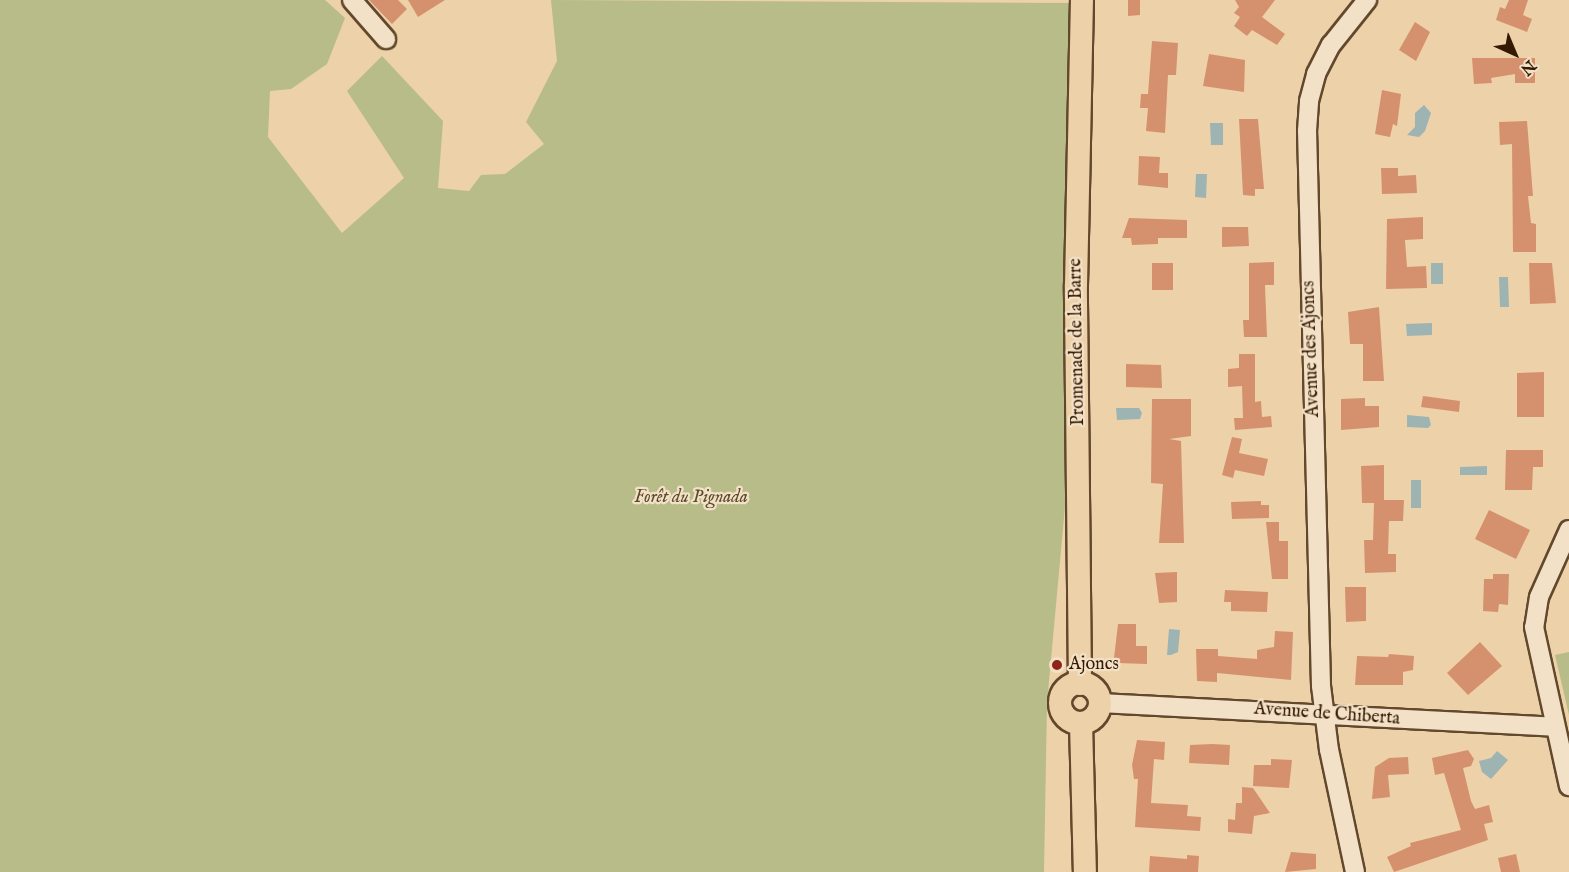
<!DOCTYPE html>
<html>
<head>
<meta charset="utf-8">
<style>
	body { margin:0 }
	#map { position:relative; width:1569px; height:872px; overflow:hidden; background:#edd1a9; font-family:"IM FELL English",serif }
	div>[style] { position:absolute }
	.green>* { inset:0; background:#b7bc89 }
	.water>* { inset:0; background:#9db4b3 }
	.building>* { inset:0; background:#d5916d }
	.roads { filter:drop-shadow(2px 0 #62482c) drop-shadow(-2px 0 #62482c) drop-shadow(0 2px #62482c) drop-shadow(0 -2px #62482c) }
	.minor>* { height:18px; margin:-9px; padding:0 9px; transform-origin:9px; border-radius:9px; background:#f3e1c7 }
	.major>* { height:22px; margin:-11px; padding:0 11px; transform-origin:11px; border-radius:11px; background:#edd1a9 }
	.major>.ring { margin:-11px; padding:0; box-sizing:content-box; background:none; border:22px solid #edd1a9; border-radius:50% }
	.dots>* { width:16px; height:16px; translate:-50% -50%; box-sizing:border-box; border:3px solid #f3e1c7; border-radius:50% }
	span { translate:-50% -50%; white-space:nowrap; text-align:center; line-height:1.15; -webkit-text-stroke:4.5px #f3e1c7; paint-order:stroke }
	.street-label { font-size:18px; color:#341a03 }
	.park-label { font-size:18px; color:#5b4b2b; font-style:italic }
	.poi-label { font-size:18px; color:#341a03 }
	.left { translate:0 -50%; text-align:left }
	.north { position:absolute; left:1485px; top:24px; width:60px; height:60px; -webkit-text-stroke:4px #f3e1c7; paint-order:stroke; rotate:136deg; font-size:16px; font-weight:700; line-height:24px; text-align:center; color:#341a03 }
	.north::after { content:''; display:block; margin:auto; width:21px; height:27px; background:#341a03; clip-path:polygon(50% 0,100% 100%,50% 72%,0 100%) }
</style>
</head>
<body>
<div id="map">
	<div class="green">
		<i style="clip-path:polygon(0 0,325px 0,345px 18px,327px 64px,291px 89px,270px 91px,268px 137px,342px 233px,404px 178px,347px 91px,382px 56px,443px 121px,438px 188px,469px 191px,481px 175px,505px 174px,544px 144px,526px 122px,557px 61px,551px 0,1077px 3px,1080px 343px,1047px 703px,1044px 872px,0 872px)"></i>
		<i style="clip-path:polygon(1569px 652px,1569px 715px,1555px 655px)"></i>
	</div>
	<div class="water">
		<i style="clip-path:polygon(1424px 105px,1431px 113px,1425px 131px,1419px 137px,1407px 135px,1415px 127px,1415px 113px)"></i>
		<i style="clip-path:polygon(1210px 123px,1223px 123px,1223px 145px,1211px 145px)"></i>
		<i style="clip-path:polygon(1196px 174px,1207px 174px,1206px 198px,1195px 197px)"></i>
		<i style="clip-path:polygon(1431px 263px,1443px 263px,1443px 284px,1431px 284px)"></i>
		<i style="clip-path:polygon(1499px 277px,1508px 277px,1509px 307px,1500px 307px)"></i>
		<i style="clip-path:polygon(1432px 323px,1432px 335px,1407px 336px,1406px 324px)"></i>
		<i style="clip-path:polygon(1116px 408px,1139px 408px,1142px 413px,1140px 419px,1117px 420px)"></i>
		<i style="clip-path:polygon(1407px 415px,1429px 417px,1431px 425px,1428px 428px,1407px 427px)"></i>
		<i style="clip-path:polygon(1487px 466px,1487px 475px,1460px 475px,1460px 467px)"></i>
		<i style="clip-path:polygon(1411px 480px,1421px 480px,1421px 508px,1411px 508px)"></i>
		<i style="clip-path:polygon(1169px 629px,1180px 630px,1178px 652px,1171px 655px,1167px 655px)"></i>
		<i style="clip-path:polygon(1497px 751px,1508px 760px,1491px 779px,1482px 772px,1479px 761px,1491px 758px)"></i>
	</div>
	<div class="building">
		<i style="clip-path:polygon(369px 0,398px 0,407px 9px,392px 24px)"></i>
		<i style="clip-path:polygon(408px 0,445px 0,418px 17px)"></i>
		<i style="clip-path:polygon(1128px 0,1140px 0,1140px 15px,1128px 16px)"></i>
		<i style="clip-path:polygon(1235px 0,1275px 0,1262px 17px,1285px 34px,1277px 45px,1252px 30px,1247px 36px,1234px 26px,1240px 17px,1234px 13px,1239px 7px)"></i>
		<i style="clip-path:polygon(1509px 0,1528px 0,1523px 15px,1532px 19px,1527px 32px,1496px 20px,1500px 7px,1505px 9px)"></i>
		<i style="clip-path:polygon(1415px 22px,1430px 32px,1416px 61px,1399px 50px)"></i>
		<i style="clip-path:polygon(1152px 41px,1178px 43px,1176px 75px,1168px 75px,1165px 133px,1146px 131px,1148px 108px,1140px 108px,1141px 94px,1148px 94px)"></i>
		<i style="clip-path:polygon(1209px 54px,1245px 60px,1244px 92px,1203px 86px)"></i>
		<i style="clip-path:polygon(1472px 58px,1535px 58px,1535px 83px,1515px 83px,1515px 74px,1491px 78px,1492px 83px,1474px 84px)"></i>
		<i style="clip-path:polygon(1382px 90px,1401px 94px,1397px 126px,1393px 124px,1390px 137px,1375px 134px)"></i>
		<i style="clip-path:polygon(1239px 119px,1258px 119px,1264px 189px,1255px 189px,1255px 196px,1243px 195px)"></i>
		<i style="clip-path:polygon(1527px 121px,1533px 196px,1528px 196px,1531px 223px,1536px 224px,1536px 252px,1513px 252px,1512px 144px,1500px 145px,1499px 122px)"></i>
		<i style="clip-path:polygon(1139px 156px,1160px 157px,1159px 173px,1168px 173px,1168px 188px,1138px 185px)"></i>
		<i style="clip-path:polygon(1381px 168px,1398px 168px,1398px 176px,1416px 175px,1417px 193px,1382px 194px)"></i>
		<i style="clip-path:polygon(1423px 217px,1423px 239px,1405px 240px,1407px 267px,1426px 266px,1427px 288px,1386px 289px,1387px 219px)"></i>
		<i style="clip-path:polygon(1129px 218px,1187px 220px,1187px 238px,1158px 238px,1158px 244px,1132px 245px,1131px 238px,1122px 238px)"></i>
		<i style="clip-path:polygon(1222px 227px,1248px 227px,1249px 246px,1222px 247px)"></i>
		<i style="clip-path:polygon(1274px 262px,1274px 285px,1265px 285px,1267px 337px,1244px 337px,1243px 320px,1249px 320px,1249px 263px)"></i>
		<i style="clip-path:polygon(1152px 263px,1173px 263px,1173px 290px,1152px 290px)"></i>
		<i style="clip-path:polygon(1529px 263px,1552px 263px,1556px 303px,1530px 304px)"></i>
		<i style="clip-path:polygon(1379px 307px,1384px 381px,1363px 381px,1363px 344px,1350px 344px,1348px 312px)"></i>
		<i style="clip-path:polygon(1239px 354px,1255px 354px,1255px 402px,1261px 401px,1262px 417px,1271px 416px,1272px 427px,1235px 430px,1234px 418px,1243px 418px,1242px 386px,1228px 387px,1228px 369px,1239px 368px)"></i>
		<i style="clip-path:polygon(1126px 364px,1161px 365px,1162px 388px,1126px 387px)"></i>
		<i style="clip-path:polygon(1544px 372px,1544px 417px,1517px 417px,1517px 373px)"></i>
		<i style="clip-path:polygon(1423px 396px,1460px 401px,1459px 412px,1421px 407px)"></i>
		<i style="clip-path:polygon(1365px 398px,1365px 406px,1379px 406px,1379px 427px,1341px 430px,1341px 399px)"></i>
		<i style="clip-path:polygon(1152px 399px,1191px 399px,1191px 436px,1169px 439px,1181px 441px,1184px 543px,1159px 543px,1163px 484px,1151px 483px)"></i>
		<i style="clip-path:polygon(1232px 437px,1242px 439px,1239px 453px,1268px 459px,1264px 476px,1235px 470px,1233px 478px,1222px 475px)"></i>
		<i style="clip-path:polygon(1506px 450px,1543px 450px,1543px 467px,1533px 467px,1532px 490px,1505px 490px)"></i>
		<i style="clip-path:polygon(1384px 465px,1384px 500px,1404px 500px,1403px 521px,1389px 521px,1388px 554px,1396px 554px,1396px 572px,1365px 573px,1364px 540px,1373px 540px,1374px 503px,1362px 503px,1361px 466px)"></i>
		<i style="clip-path:polygon(1261px 501px,1261px 505px,1269px 505px,1269px 518px,1232px 519px,1231px 502px)"></i>
		<i style="clip-path:polygon(1489px 510px,1530px 530px,1516px 559px,1475px 539px)"></i>
		<i style="clip-path:polygon(1266px 522px,1279px 522px,1279px 541px,1288px 541px,1288px 579px,1272px 579px)"></i>
		<i style="clip-path:polygon(1177px 572px,1177px 602px,1159px 603px,1155px 573px)"></i>
		<i style="clip-path:polygon(1493px 574px,1509px 574px,1508px 605px,1499px 604px,1498px 612px,1483px 611px,1484px 579px,1493px 579px)"></i>
		<i style="clip-path:polygon(1345px 587px,1366px 587px,1366px 621px,1346px 622px)"></i>
		<i style="clip-path:polygon(1225px 590px,1268px 592px,1267px 612px,1231px 611px,1231px 602px,1224px 602px)"></i>
		<i style="clip-path:polygon(1118px 624px,1136px 624px,1136px 646px,1147px 646px,1147px 664px,1117px 663px,1114px 658px)"></i>
		<i style="clip-path:polygon(1275px 631px,1293px 632px,1291px 680px,1217px 673px,1217px 682px,1197px 681px,1196px 649px,1218px 649px,1218px 656px,1257px 659px,1257px 650px,1274px 647px)"></i>
		<i style="clip-path:polygon(1480px 642px,1502px 666px,1468px 695px,1447px 673px)"></i>
		<i style="clip-path:polygon(1389px 654px,1414px 656px,1413px 670px,1403px 672px,1403px 685px,1355px 685px,1357px 656px,1388px 657px)"></i>
		<i style="clip-path:polygon(1137px 740px,1165px 742px,1164px 760px,1154px 759px,1151px 803px,1188px 805px,1187px 816px,1201px 817px,1200px 831px,1135px 827px,1138px 779px,1134px 779px,1132px 765px)"></i>
		<i style="clip-path:polygon(1212px 744px,1230px 745px,1229px 765px,1189px 763px,1190px 745px)"></i>
		<i style="clip-path:polygon(1468px 750px,1474px 759px,1471px 766px,1463px 768px,1471px 801px,1475px 809px,1489px 805px,1493px 822px,1484px 824px,1488px 840px,1394px 872px,1387px 857px,1411px 846px,1410px 843px,1461px 830px,1444px 773px,1435px 775px,1432px 758px)"></i>
		<i style="clip-path:polygon(1408px 757px,1409px 774px,1388px 775px,1390px 797px,1372px 799px,1375px 767px,1389px 758px)"></i>
		<i style="clip-path:polygon(1271px 759px,1292px 760px,1289px 788px,1253px 786px,1254px 765px,1271px 765px)"></i>
		<i style="clip-path:polygon(1242px 787px,1253px 788px,1270px 813px,1254px 816px,1252px 834px,1228px 832px,1228px 819px,1235px 820px,1236px 803px,1242px 803px)"></i>
		<i style="clip-path:polygon(1291px 852px,1316px 854px,1316px 869px,1285px 872px)"></i>
		<i style="clip-path:polygon(1516px 854px,1520px 872px,1501px 872px,1498px 858px)"></i>
		<i style="clip-path:polygon(1187px 855px,1199px 856px,1198px 872px,1149px 872px,1150px 856px,1187px 859px)"></i>
	</div>
	<div class="roads">
		<div class="minor">
			<i style="left:352px;top:0;width:52px;rotate:48.9deg"></i>
			<i style="left:1569px;top:530px;width:73px;rotate:114.1deg"></i>
			<i style="left:1539px;top:597px;width:30px;rotate:99deg"></i>
			<i style="left:1534px;top:627px;width:163px;rotate:77.6deg"></i>
			<i style="left:1100px;top:703px;width:455px;rotate:3deg"></i>
			<i style="left:1355px;top:872px;width:125px;rotate:-102deg"></i>
			<i style="left:1329px;top:750px;width:64px;rotate:-97.1deg"></i>
			<i style="left:1321px;top:686px;width:555px;rotate:-91.44deg"></i>
			<i style="left:1307px;top:131px;width:30px;rotate:-86deg"></i>
			<i style="left:1309px;top:101px;width:28px;rotate:-75deg"></i>
			<i style="left:1316px;top:74px;width:33px;rotate:-63deg"></i>
			<i style="left:1331px;top:45px;width:58px;rotate:-51.3deg"></i>
		</div>
		<div class="major">
			<i class="ring" style="left:1060px;top:683px;width:18px;height:18px"></i>
			<i style="left:1080px;top:684px;width:399px;rotate:-90.6deg"></i>
			<i style="left:1076px;top:285px;width:285px;rotate:-88.8deg"></i>
			<i style="left:1081px;top:723px;width:149px;rotate:88.5deg"></i>
		</div>
	</div>
	<div class="dots">
		<i style="left:1057px;top:665px;background:#8f2418"></i>
	</div>
	<div class="street-label">
		<span style="left:1078px;top:342px;rotate:-91deg">Promenade de la Barre</span>
		<span style="left:1312px;top:349px;rotate:-92deg">Avenue des Ajoncs</span>
		<span style="left:1327px;top:715px;rotate:4deg">Avenue de Chiberta</span>
	</div>
	<div class="park-label">
		<span style="left:691px;top:498px">Forêt du Pignada</span>
	</div>
	<div class="poi-label">
		<span class="left" style="left:1069px;top:665px">Ajoncs</span>
	</div>
	<div class="north">N</div>
</div>
</body>
</html>
